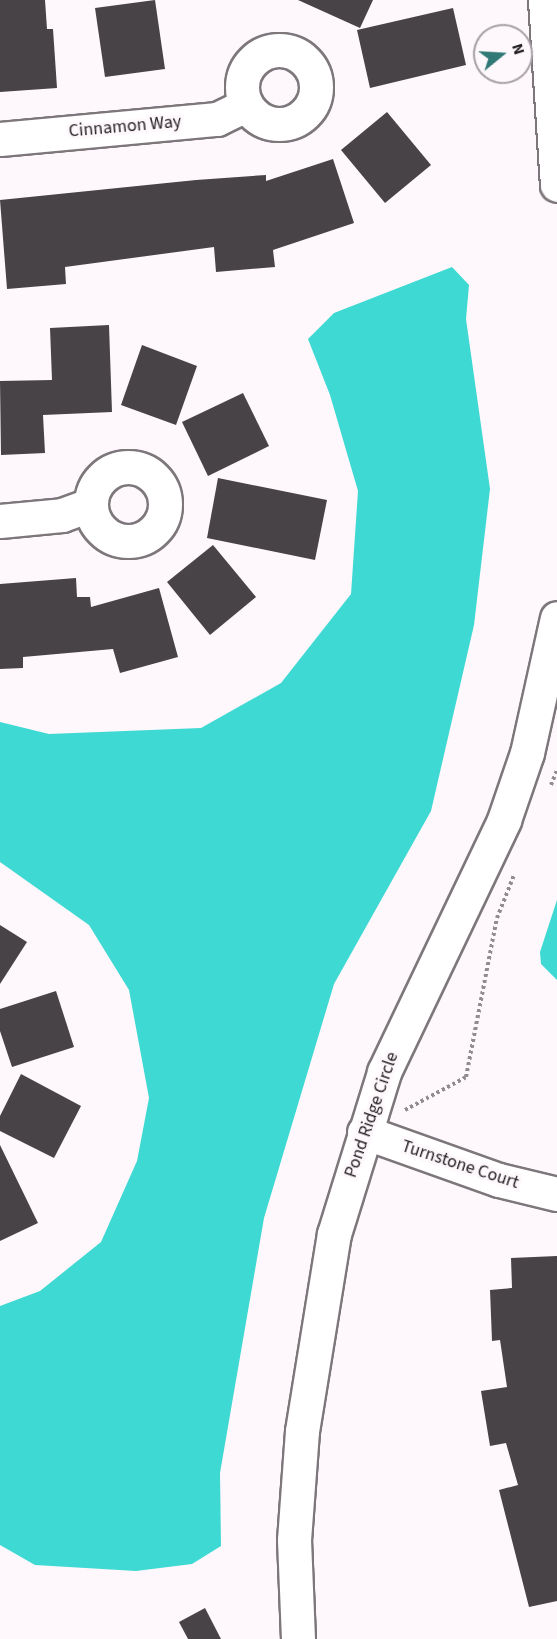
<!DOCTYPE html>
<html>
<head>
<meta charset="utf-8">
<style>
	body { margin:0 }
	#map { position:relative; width:557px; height:1639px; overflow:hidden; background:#fef7fc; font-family:"Source Sans 3",sans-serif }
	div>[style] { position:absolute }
	.water>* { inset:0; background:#3ed9d3 }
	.building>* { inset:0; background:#484347 }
	.path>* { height:4px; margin-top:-2px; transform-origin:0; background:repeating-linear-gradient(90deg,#918c90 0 3px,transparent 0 6px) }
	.roads { filter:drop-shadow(2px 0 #7d777b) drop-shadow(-2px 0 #7d777b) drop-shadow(0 2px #7d777b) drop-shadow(0 -2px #7d777b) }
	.street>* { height:33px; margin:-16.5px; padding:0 16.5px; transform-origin:16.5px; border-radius:16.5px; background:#fff }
	.street>.ring { margin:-16.5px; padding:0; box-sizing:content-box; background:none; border:33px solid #fff; border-radius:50% }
	span { translate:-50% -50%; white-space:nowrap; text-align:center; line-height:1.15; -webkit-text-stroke:6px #fef7fc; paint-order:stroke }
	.street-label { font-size:18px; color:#242123 }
	.north { position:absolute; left:473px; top:24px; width:60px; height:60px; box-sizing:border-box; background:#fef7fc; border:2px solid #a7a1a5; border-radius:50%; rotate:72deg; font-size:16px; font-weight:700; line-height:24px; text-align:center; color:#242123 }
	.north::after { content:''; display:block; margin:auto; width:21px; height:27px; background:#307976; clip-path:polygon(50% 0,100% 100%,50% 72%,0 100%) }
</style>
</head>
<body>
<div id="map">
	<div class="water">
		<i style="clip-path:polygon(452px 267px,469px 285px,466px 319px,490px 489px,474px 625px,431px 811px,334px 984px,264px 1218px,220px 1473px,221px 1546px,192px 1564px,136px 1571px,35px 1565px,0 1545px,0 1306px,40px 1291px,101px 1242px,137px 1161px,149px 1098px,129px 990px,89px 925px,0 862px,0 722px,49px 734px,201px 728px,281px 683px,351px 594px,358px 491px,330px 395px,308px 339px,334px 313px)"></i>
		<i style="clip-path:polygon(557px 900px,557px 980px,541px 964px,540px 952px)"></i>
	</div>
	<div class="building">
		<i style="clip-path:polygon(0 0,45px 0,47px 29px,53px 29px,57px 88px,0 92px)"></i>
		<i style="clip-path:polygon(155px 0,165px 69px,105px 77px,95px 8px)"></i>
		<i style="clip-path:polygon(298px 0,373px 0,360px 28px)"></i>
		<i style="clip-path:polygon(453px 8px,466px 65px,370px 88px,357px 30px)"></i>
		<i style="clip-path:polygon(387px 112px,431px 165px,385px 203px,341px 150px)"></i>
		<i style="clip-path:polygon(333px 159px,354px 223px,273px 250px,275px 267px,216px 272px,214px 247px,65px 267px,66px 284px,7px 289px,0 200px,196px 180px,266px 175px,266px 181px)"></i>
		<i style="clip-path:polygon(109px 325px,112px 412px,43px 415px,45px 453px,1px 455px,0 381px,52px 380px,50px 328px)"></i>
		<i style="clip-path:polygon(142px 345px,197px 366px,176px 425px,121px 405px)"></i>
		<i style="clip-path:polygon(243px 393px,269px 446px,208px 476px,182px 422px)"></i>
		<i style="clip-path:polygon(218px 478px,327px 500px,315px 560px,207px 538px)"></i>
		<i style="clip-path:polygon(213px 545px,256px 597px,210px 635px,167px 582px)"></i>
		<i style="clip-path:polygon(76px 578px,77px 597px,90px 597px,91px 607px,159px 588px,178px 657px,120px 673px,113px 649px,23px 657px,23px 668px,0 669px,0 584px)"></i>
		<i style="clip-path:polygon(0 925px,27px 942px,0 984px)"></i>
		<i style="clip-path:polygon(56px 991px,74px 1047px,12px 1067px,0 1031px,0 1009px)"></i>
		<i style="clip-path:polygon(21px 1074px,81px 1106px,54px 1158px,0 1131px,0 1116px)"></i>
		<i style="clip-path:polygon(0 1145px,38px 1223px,0 1241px)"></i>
		<i style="clip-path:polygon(557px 1256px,557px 1601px,529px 1607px,499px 1490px,518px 1485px,506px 1443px,490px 1446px,481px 1391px,507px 1387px,500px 1340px,492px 1341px,490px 1290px,512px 1288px,511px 1258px)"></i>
		<i style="clip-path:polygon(205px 1608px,221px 1639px,188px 1639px,179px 1622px)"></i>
	</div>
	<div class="path">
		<i style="left:551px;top:785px;width:16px;rotate:-68deg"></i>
		<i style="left:405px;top:1110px;width:69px;rotate:-28.4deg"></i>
		<i style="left:466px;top:1077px;width:162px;rotate:-79deg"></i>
		<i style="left:497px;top:918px;width:46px;rotate:-68.4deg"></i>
	</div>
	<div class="roads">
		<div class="street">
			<i style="left:545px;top:0;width:185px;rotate:86.3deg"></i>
			<i class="ring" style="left:242px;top:50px;width:41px;height:41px"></i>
			<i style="left:0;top:139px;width:218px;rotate:-5.3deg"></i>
			<i style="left:217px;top:119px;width:32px;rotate:-26deg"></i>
			<i class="ring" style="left:91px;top:467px;width:41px;height:41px"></i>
			<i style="left:0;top:521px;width:62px;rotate:-5.5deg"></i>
			<i style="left:62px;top:515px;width:30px;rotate:-20deg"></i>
			<i style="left:364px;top:1132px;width:143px;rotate:19.6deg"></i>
			<i style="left:499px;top:1180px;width:60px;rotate:13.6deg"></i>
			<i style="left:298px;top:1639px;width:99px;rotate:-92.3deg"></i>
			<i style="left:294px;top:1540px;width:109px;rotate:-85.8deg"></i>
			<i style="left:302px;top:1431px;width:200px;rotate:-80.8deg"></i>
			<i style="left:334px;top:1234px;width:170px;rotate:-72.8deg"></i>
			<i style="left:384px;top:1072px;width:279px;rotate:-64.5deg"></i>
			<i style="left:504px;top:820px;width:71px;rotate:-71.1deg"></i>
			<i style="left:527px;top:753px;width:138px;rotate:-77.5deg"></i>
		</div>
	</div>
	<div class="street-label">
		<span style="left:125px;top:127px;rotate:-5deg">Cinnamon Way</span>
		<span style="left:372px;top:1115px;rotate:-71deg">Pond Ridge Circle</span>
		<span style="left:460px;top:1165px;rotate:18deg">Turnstone Court</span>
	</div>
	<div class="north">N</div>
</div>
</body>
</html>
